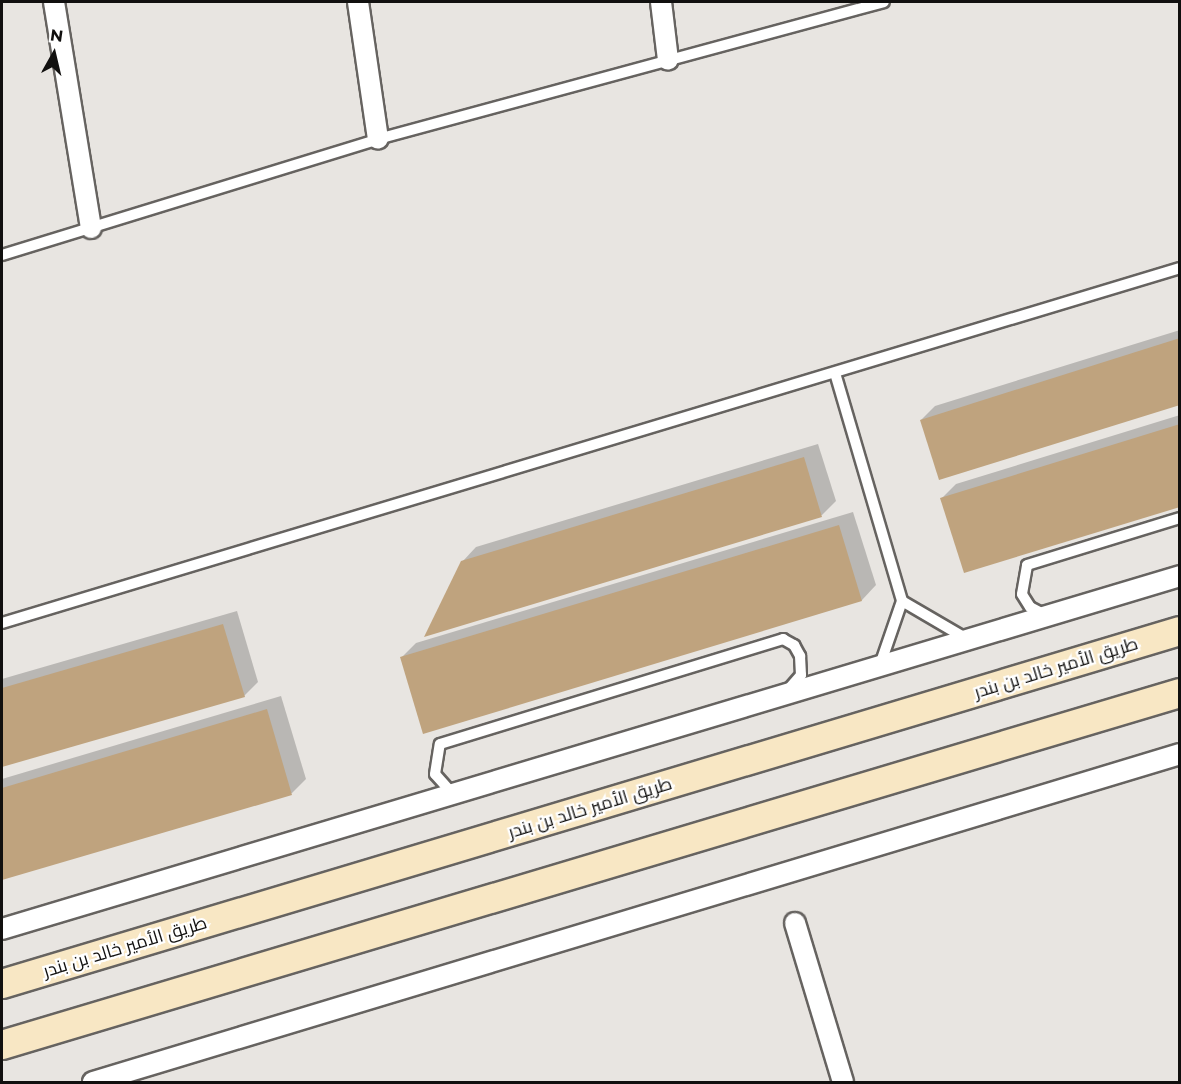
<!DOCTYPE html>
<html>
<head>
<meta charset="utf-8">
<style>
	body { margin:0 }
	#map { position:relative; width:1181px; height:1084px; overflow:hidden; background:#e8e5e1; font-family:Montserrat,Cairo,sans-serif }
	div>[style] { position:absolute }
	.shadow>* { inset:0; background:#0003 }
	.building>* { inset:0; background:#bfa37e }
	.roads { filter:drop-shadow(2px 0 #666360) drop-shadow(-2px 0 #666360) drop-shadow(0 2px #666360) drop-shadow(0 -2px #666360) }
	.service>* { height:10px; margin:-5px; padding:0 5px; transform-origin:5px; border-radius:5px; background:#fff }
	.minor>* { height:20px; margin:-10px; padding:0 10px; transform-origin:10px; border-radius:10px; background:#fff }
	.secondary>* { height:28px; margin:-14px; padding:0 14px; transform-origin:14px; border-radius:14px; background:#f8e7c4 }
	span { translate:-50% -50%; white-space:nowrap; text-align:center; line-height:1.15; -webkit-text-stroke:4.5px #fff; paint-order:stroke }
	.street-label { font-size:18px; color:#11100f }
	.frame { position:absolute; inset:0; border:3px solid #11100f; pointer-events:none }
	.north { position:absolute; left:24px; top:24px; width:60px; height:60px; -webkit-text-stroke:4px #fff; paint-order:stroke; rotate:8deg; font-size:16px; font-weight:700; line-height:24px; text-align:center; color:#11100f }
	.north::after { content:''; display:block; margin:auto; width:21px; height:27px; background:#11100f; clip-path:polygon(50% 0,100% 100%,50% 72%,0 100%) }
</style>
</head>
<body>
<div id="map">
	<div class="shadow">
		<i style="clip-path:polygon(1180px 330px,1180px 403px,921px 420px,935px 406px)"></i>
		<i style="clip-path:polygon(1180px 415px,1180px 505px,942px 498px,956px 484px)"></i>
		<i style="clip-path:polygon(818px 444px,836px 501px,822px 515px,427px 634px,462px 562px,476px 547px)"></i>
		<i style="clip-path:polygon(853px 512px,876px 585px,862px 600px,402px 657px,416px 643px)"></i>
		<i style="clip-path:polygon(237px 611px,258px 682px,244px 696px,2px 766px,2px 679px)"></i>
		<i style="clip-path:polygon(281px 696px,306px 779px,292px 793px,2px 879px,2px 779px)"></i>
	</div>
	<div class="building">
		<i style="clip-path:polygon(1180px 338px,1180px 405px,939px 480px,920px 420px)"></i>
		<i style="clip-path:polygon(1180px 424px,1180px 507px,964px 573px,940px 498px)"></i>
		<i style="clip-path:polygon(804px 457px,822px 517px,424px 637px,461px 561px)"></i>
		<i style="clip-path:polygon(839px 525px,862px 601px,423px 734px,400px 657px)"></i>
		<i style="clip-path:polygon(223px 624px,245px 697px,2px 767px,2px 688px)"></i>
		<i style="clip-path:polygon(267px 709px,292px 795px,2px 880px,2px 788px)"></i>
	</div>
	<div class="roads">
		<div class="service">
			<i style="left:2px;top:255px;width:393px;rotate:-17.1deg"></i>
			<i style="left:378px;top:139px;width:524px;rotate:-15.15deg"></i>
			<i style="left:835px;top:373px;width:238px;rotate:73.6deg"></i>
			<i style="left:1047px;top:616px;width:19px;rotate:-152deg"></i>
			<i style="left:1030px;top:607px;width:15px;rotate:-122deg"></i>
			<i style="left:1022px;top:594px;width:29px;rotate:-80deg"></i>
			<i style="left:1027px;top:565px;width:160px;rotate:-17.1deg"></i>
			<i style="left:2px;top:623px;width:1230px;rotate:-16.77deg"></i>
			<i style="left:880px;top:665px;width:68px;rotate:-71deg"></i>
			<i style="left:902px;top:601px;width:75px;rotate:30.3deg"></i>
			<i style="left:452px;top:793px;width:25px;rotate:-132deg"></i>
			<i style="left:435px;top:774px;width:30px;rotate:-81deg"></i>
			<i style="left:440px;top:744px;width:359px;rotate:-17deg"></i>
			<i style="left:783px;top:639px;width:13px;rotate:29deg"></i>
			<i style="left:794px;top:645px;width:13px;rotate:61deg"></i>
			<i style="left:800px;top:656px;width:19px;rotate:87deg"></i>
			<i style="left:801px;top:675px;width:21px;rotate:131deg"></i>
		</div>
		<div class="minor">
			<i style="left:54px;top:2px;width:229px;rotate:80.7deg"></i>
			<i style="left:358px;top:2px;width:138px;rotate:81.7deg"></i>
			<i style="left:661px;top:2px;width:58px;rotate:83.1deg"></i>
			<i style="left:795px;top:923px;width:166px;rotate:73.2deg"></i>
			<i style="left:2px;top:929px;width:1230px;rotate:-16.68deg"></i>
			<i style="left:93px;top:1082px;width:1135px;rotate:-16.79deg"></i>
		</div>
		<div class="secondary">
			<i style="left:2px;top:984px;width:1230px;rotate:-16.68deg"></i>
			<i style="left:2px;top:1045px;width:1229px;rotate:-16.64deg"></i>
		</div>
	</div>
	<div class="street-label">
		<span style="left:1056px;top:668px;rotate:-17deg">طريق الأمير خالد بن بندر</span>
		<span style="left:590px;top:808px;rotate:-17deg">طريق الأمير خالد بن بندر</span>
		<span style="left:125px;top:947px;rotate:-17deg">طريق الأمير خالد بن بندر</span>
	</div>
	<div class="frame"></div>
	<div class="north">N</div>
</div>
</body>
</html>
